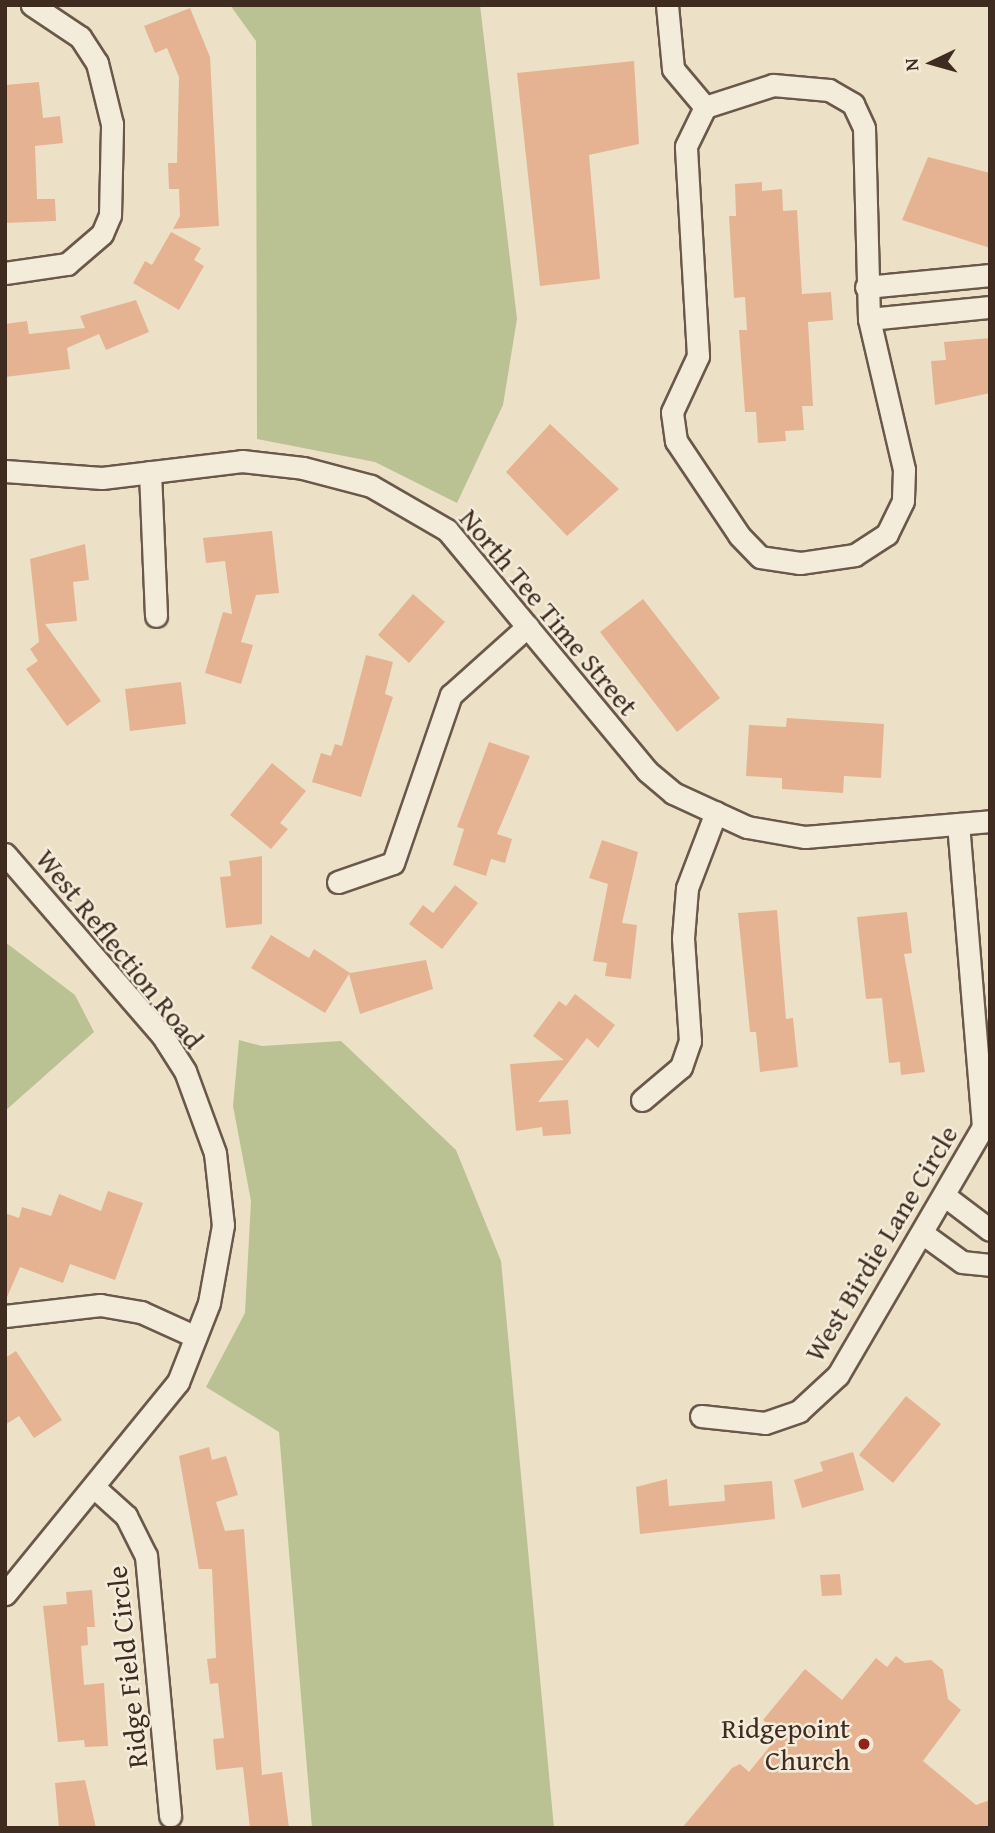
<!DOCTYPE html>
<html>
<head>
<meta charset="utf-8">
<style>
	body { margin:0 }
	#map { position:relative; width:995px; height:1833px; overflow:hidden; background:#ece1c7; font-family:"Gentium Book Plus",serif }
	div>[style] { position:absolute }
	.green>* { inset:0; background:#bac293 }
	.building>* { inset:0; background:#e5b392 }
	.roads { filter:drop-shadow(2px 0 #6b584a) drop-shadow(-2px 0 #6b584a) drop-shadow(0 2px #6b584a) drop-shadow(0 -2px #6b584a) }
	.minor>* { height:21px; margin:-10.5px; padding:0 10.5px; transform-origin:10.5px; border-radius:10.5px; background:#f3ecdb }
	.dots>* { width:19px; height:19px; translate:-50% -50%; box-sizing:border-box; border:4px solid #f3ecdb; border-radius:50% }
	span { translate:-50% -50%; white-space:nowrap; text-align:center; line-height:1.15; -webkit-text-stroke:5px #f3ecdb; paint-order:stroke }
	.street-label { font-size:28px; color:#402b20 }
	.poi-label { font-size:28px; color:#402b20 }
	.right { translate:-100% -50%; text-align:right }
	.frame { position:absolute; inset:0; border:7px solid #402b20; pointer-events:none }
	.north { position:absolute; left:897px; top:28px; width:70px; height:70px; -webkit-text-stroke:5px #f3ecdb; paint-order:stroke; rotate:265deg; font-size:19px; font-weight:700; line-height:28px; text-align:center; color:#402b20 }
	.north::after { content:''; display:block; margin:auto; width:24px; height:32px; background:#402b20; clip-path:polygon(50% 0,100% 100%,50% 72%,0 100%) }
</style>
</head>
<body>
<div id="map">
	<div class="green">
		<i style="clip-path:polygon(230px 5px,480px 5px,517px 319px,503px 405px,457px 503px,375px 462px,257px 439px,256px 41px)"></i>
		<i style="clip-path:polygon(5px 942px,75px 995px,94px 1032px,5px 1111px)"></i>
		<i style="clip-path:polygon(239px 1040px,262px 1046px,341px 1041px,456px 1150px,501px 1261px,554px 1828px,312px 1828px,279px 1432px,206px 1387px,245px 1313px,251px 1201px,233px 1106px)"></i>
	</div>
	<div class="building">
		<i style="clip-path:polygon(190px 8px,210px 57px,219px 226px,173px 229px,180px 216px,179px 189px,169px 189px,168px 163px,177px 163px,179px 77px,167px 48px,155px 53px,144px 26px)"></i>
		<i style="clip-path:polygon(634px 61px,639px 144px,589px 155px,600px 279px,540px 286px,517px 73px)"></i>
		<i style="clip-path:polygon(39px 82px,43px 118px,60px 116px,63px 143px,35px 146px,37px 199px,55px 199px,56px 221px,5px 223px,5px 85px)"></i>
		<i style="clip-path:polygon(928px 157px,990px 173px,990px 248px,902px 220px)"></i>
		<i style="clip-path:polygon(762px 182px,762px 191px,782px 189px,783px 211px,797px 210px,802px 294px,831px 292px,833px 320px,808px 322px,813px 406px,802px 406px,804px 430px,785px 431px,786px 441px,758px 443px,756px 412px,745px 412px,739px 330px,747px 330px,745px 297px,734px 298px,729px 216px,736px 216px,735px 184px)"></i>
		<i style="clip-path:polygon(171px 232px,201px 248px,194px 260px,204px 266px,179px 310px,133px 283px,145px 261px,152px 265px)"></i>
		<i style="clip-path:polygon(136px 300px,149px 332px,106px 350px,99px 334px,67px 348px,70px 369px,5px 377px,5px 324px,27px 321px,29px 334px,85px 328px,80px 316px)"></i>
		<i style="clip-path:polygon(990px 338px,990px 393px,935px 405px,931px 361px,946px 360px,944px 342px)"></i>
		<i style="clip-path:polygon(550px 424px,619px 489px,567px 536px,506px 472px)"></i>
		<i style="clip-path:polygon(272px 531px,279px 593px,256px 595px,241px 642px,253px 645px,241px 684px,205px 673px,223px 612px,232px 614px,225px 561px,206px 563px,203px 538px)"></i>
		<i style="clip-path:polygon(85px 544px,89px 580px,73px 582px,77px 621px,45px 624px,101px 701px,67px 726px,26px 669px,38px 661px,30px 649px,39px 642px,30px 559px)"></i>
		<i style="clip-path:polygon(413px 594px,445px 622px,409px 663px,378px 635px)"></i>
		<i style="clip-path:polygon(643px 599px,720px 698px,677px 732px,600px 632px)"></i>
		<i style="clip-path:polygon(366px 655px,393px 662px,385px 694px,393px 697px,361px 797px,312px 782px,321px 753px,331px 756px,335px 744px,342px 746px)"></i>
		<i style="clip-path:polygon(181px 682px,186px 724px,130px 731px,125px 689px)"></i>
		<i style="clip-path:polygon(787px 718px,884px 724px,881px 778px,844px 776px,843px 793px,782px 789px,782px 778px,746px 776px,749px 725px,786px 727px)"></i>
		<i style="clip-path:polygon(489px 742px,530px 756px,497px 834px,512px 839px,505px 863px,491px 859px,486px 876px,453px 865px,464px 829px,457px 827px)"></i>
		<i style="clip-path:polygon(272px 763px,306px 791px,280px 823px,288px 829px,271px 849px,230px 815px)"></i>
		<i style="clip-path:polygon(602px 840px,638px 852px,622px 923px,637px 925px,631px 979px,605px 976px,607px 963px,593px 961px,608px 884px,589px 878px)"></i>
		<i style="clip-path:polygon(262px 856px,262px 924px,226px 928px,220px 877px,231px 876px,229px 861px)"></i>
		<i style="clip-path:polygon(455px 885px,478px 903px,442px 949px,409px 924px,423px 905px,433px 913px)"></i>
		<i style="clip-path:polygon(777px 910px,786px 1019px,793px 1018px,798px 1067px,760px 1072px,756px 1032px,750px 1032px,738px 913px)"></i>
		<i style="clip-path:polygon(907px 912px,912px 953px,904px 954px,925px 1072px,901px 1075px,900px 1062px,889px 1063px,882px 998px,866px 999px,857px 917px)"></i>
		<i style="clip-path:polygon(271px 935px,309px 958px,314px 949px,350px 973px,426px 960px,433px 989px,360px 1014px,349px 974px,325px 1013px,251px 968px)"></i>
		<i style="clip-path:polygon(575px 994px,615px 1025px,598px 1048px,587px 1038px,538px 1102px,568px 1100px,571px 1134px,543px 1136px,542px 1127px,516px 1131px,510px 1064px,564px 1060px,533px 1036px,559px 1001px,566px 1006px)"></i>
		<i style="clip-path:polygon(108px 1191px,143px 1203px,115px 1280px,70px 1264px,63px 1283px,20px 1267px,5px 1302px,5px 1213px,19px 1218px,22px 1207px,51px 1216px,59px 1194px,101px 1211px)"></i>
		<i style="clip-path:polygon(16px 1351px,62px 1420px,34px 1438px,19px 1416px,5px 1425px,5px 1358px)"></i>
		<i style="clip-path:polygon(906px 1396px,941px 1424px,893px 1483px,859px 1455px)"></i>
		<i style="clip-path:polygon(209px 1447px,212px 1460px,226px 1456px,238px 1495px,216px 1502px,225px 1531px,244px 1529px,262px 1775px,282px 1772px,289px 1828px,250px 1828px,243px 1767px,216px 1770px,213px 1739px,224px 1738px,218px 1683px,210px 1684px,207px 1659px,216px 1658px,212px 1569px,199px 1569px,179px 1456px)"></i>
		<i style="clip-path:polygon(853px 1452px,864px 1490px,802px 1508px,794px 1480px,823px 1471px,820px 1462px)"></i>
		<i style="clip-path:polygon(667px 1479px,669px 1506px,725px 1501px,724px 1485px,772px 1481px,775px 1519px,640px 1534px,636px 1487px)"></i>
		<i style="clip-path:polygon(840px 1574px,842px 1595px,822px 1596px,820px 1575px)"></i>
		<i style="clip-path:polygon(92px 1590px,95px 1627px,87px 1627px,88px 1645px,81px 1646px,84px 1685px,104px 1683px,108px 1746px,85px 1747px,84px 1740px,58px 1742px,43px 1606px,67px 1604px,66px 1592px)"></i>
		<i style="clip-path:polygon(896px 1656px,905px 1663px,931px 1660px,943px 1670px,948px 1699px,961px 1710px,923px 1761px,976px 1805px,990px 1800px,990px 1828px,682px 1828px,732px 1768px,740px 1764px,749px 1772px,780px 1734px,763px 1720px,805px 1669px,842px 1700px,876px 1658px,887px 1667px)"></i>
		<i style="clip-path:polygon(85px 1780px,96px 1828px,59px 1828px,55px 1783px)"></i>
	</div>
	<div class="roads">
		<div class="minor">
			<i style="left:667px;top:5px;width:64px;rotate:84.6deg"></i>
			<i style="left:673px;top:69px;width:50px;rotate:49.9deg"></i>
			<i style="left:773px;top:85px;width:56px;rotate:5.1deg"></i>
			<i style="left:829px;top:90px;width:28px;rotate:30deg"></i>
			<i style="left:853px;top:104px;width:26px;rotate:65deg"></i>
			<i style="left:864px;top:128px;width:191px;rotate:88.5deg"></i>
			<i style="left:869px;top:319px;width:155px;rotate:76.9deg"></i>
			<i style="left:904px;top:470px;width:31px;rotate:92deg"></i>
			<i style="left:903px;top:501px;width:37px;rotate:116deg"></i>
			<i style="left:887px;top:534px;width:38px;rotate:147deg"></i>
			<i style="left:855px;top:555px;width:56px;rotate:171.7deg"></i>
			<i style="left:800px;top:563px;width:40px;rotate:-171.5deg"></i>
			<i style="left:760px;top:557px;width:30px;rotate:-134deg"></i>
			<i style="left:739px;top:535px;width:113px;rotate:-123.8deg"></i>
			<i style="left:676px;top:441px;width:29px;rotate:-98deg"></i>
			<i style="left:672px;top:412px;width:62px;rotate:-65.1deg"></i>
			<i style="left:698px;top:356px;width:210px;rotate:-93.3deg"></i>
			<i style="left:686px;top:146px;width:43px;rotate:-64deg"></i>
			<i style="left:705px;top:107px;width:71px;rotate:-17.9deg"></i>
			<i style="left:5px;top:273px;width:63px;rotate:-8.3deg"></i>
			<i style="left:67px;top:264px;width:46px;rotate:-40.6deg"></i>
			<i style="left:102px;top:234px;width:21px;rotate:-67deg"></i>
			<i style="left:110px;top:215px;width:91px;rotate:-88.7deg"></i>
			<i style="left:112px;top:124px;width:63px;rotate:-103.8deg"></i>
			<i style="left:97px;top:63px;width:31px;rotate:-123deg"></i>
			<i style="left:80px;top:37px;width:58px;rotate:-146.3deg"></i>
			<i style="left:866px;top:287px;width:125px;rotate:-5.5deg"></i>
			<i style="left:869px;top:319px;width:122px;rotate:-5.7deg"></i>
			<i style="left:5px;top:471px;width:97px;rotate:4.1deg"></i>
			<i style="left:102px;top:478px;width:141px;rotate:-6.9deg"></i>
			<i style="left:242px;top:461px;width:61px;rotate:6.5deg"></i>
			<i style="left:303px;top:468px;width:70px;rotate:14.8deg"></i>
			<i style="left:371px;top:486px;width:88px;rotate:30.1deg"></i>
			<i style="left:447px;top:530px;width:313px;rotate:50.3deg"></i>
			<i style="left:647px;top:771px;width:34px;rotate:40deg"></i>
			<i style="left:673px;top:793px;width:81px;rotate:24.7deg"></i>
			<i style="left:747px;top:827px;width:59px;rotate:9.8deg"></i>
			<i style="left:805px;top:837px;width:186px;rotate:-4.9deg"></i>
			<i style="left:150px;top:472px;width:144px;rotate:87.6deg"></i>
			<i style="left:5px;top:854px;width:240px;rotate:49.1deg"></i>
			<i style="left:162px;top:1035px;width:43px;rotate:57.4deg"></i>
			<i style="left:185px;top:1071px;width:87px;rotate:69.9deg"></i>
			<i style="left:215px;top:1153px;width:72px;rotate:83.7deg"></i>
			<i style="left:223px;top:1225px;width:79px;rotate:100.2deg"></i>
			<i style="left:209px;top:1303px;width:85px;rotate:111.4deg"></i>
			<i style="left:178px;top:1382px;width:274px;rotate:129.2deg"></i>
			<i style="left:338px;top:882px;width:58px;rotate:-19.1deg"></i>
			<i style="left:393px;top:863px;width:178px;rotate:-71deg"></i>
			<i style="left:451px;top:695px;width:103px;rotate:-41.9deg"></i>
			<i style="left:642px;top:1100px;width:51px;rotate:-40.2deg"></i>
			<i style="left:681px;top:1067px;width:28px;rotate:-71deg"></i>
			<i style="left:690px;top:1041px;width:103px;rotate:-93.9deg"></i>
			<i style="left:683px;top:938px;width:50px;rotate:-85.4deg"></i>
			<i style="left:687px;top:888px;width:81px;rotate:-69.1deg"></i>
			<i style="left:945px;top:1196px;width:56px;rotate:37.1deg"></i>
			<i style="left:922px;top:1233px;width:49px;rotate:35.9deg"></i>
			<i style="left:962px;top:1262px;width:28px;rotate:6deg"></i>
			<i style="left:5px;top:1316px;width:96px;rotate:-6.6deg"></i>
			<i style="left:100px;top:1305px;width:42px;rotate:9.7deg"></i>
			<i style="left:141px;top:1312px;width:60px;rotate:24.4deg"></i>
			<i style="left:701px;top:1416px;width:64px;rotate:6.2deg"></i>
			<i style="left:765px;top:1423px;width:36px;rotate:-19deg"></i>
			<i style="left:799px;top:1411px;width:53px;rotate:-42.7deg"></i>
			<i style="left:838px;top:1375px;width:287px;rotate:-59.7deg"></i>
			<i style="left:983px;top:1127px;width:304px;rotate:-94.7deg"></i>
			<i style="left:95px;top:1488px;width:42px;rotate:42.1deg"></i>
			<i style="left:126px;top:1516px;width:45px;rotate:63.4deg"></i>
			<i style="left:146px;top:1556px;width:261px;rotate:84.7deg"></i>
		</div>
	</div>
	<div class="dots">
		<i style="left:864px;top:1744px;background:#8f2418"></i>
	</div>
	<div class="street-label">
		<span style="left:549px;top:612px;rotate:50deg">North Tee Time Street</span>
		<span style="left:120px;top:949px;rotate:51deg">West Reflection Road</span>
		<span style="left:881px;top:1243px;rotate:-59deg">West Birdie Lane Circle</span>
		<span style="left:127px;top:1667px;rotate:-96deg">Ridge Field Circle</span>
	</div>
	<div class="poi-label">
		<span class="right" style="left:850px;top:1744px">Ridgepoint<br>Church</span>
	</div>
	<div class="frame"></div>
	<div class="north">N</div>
</div>
</body>
</html>
